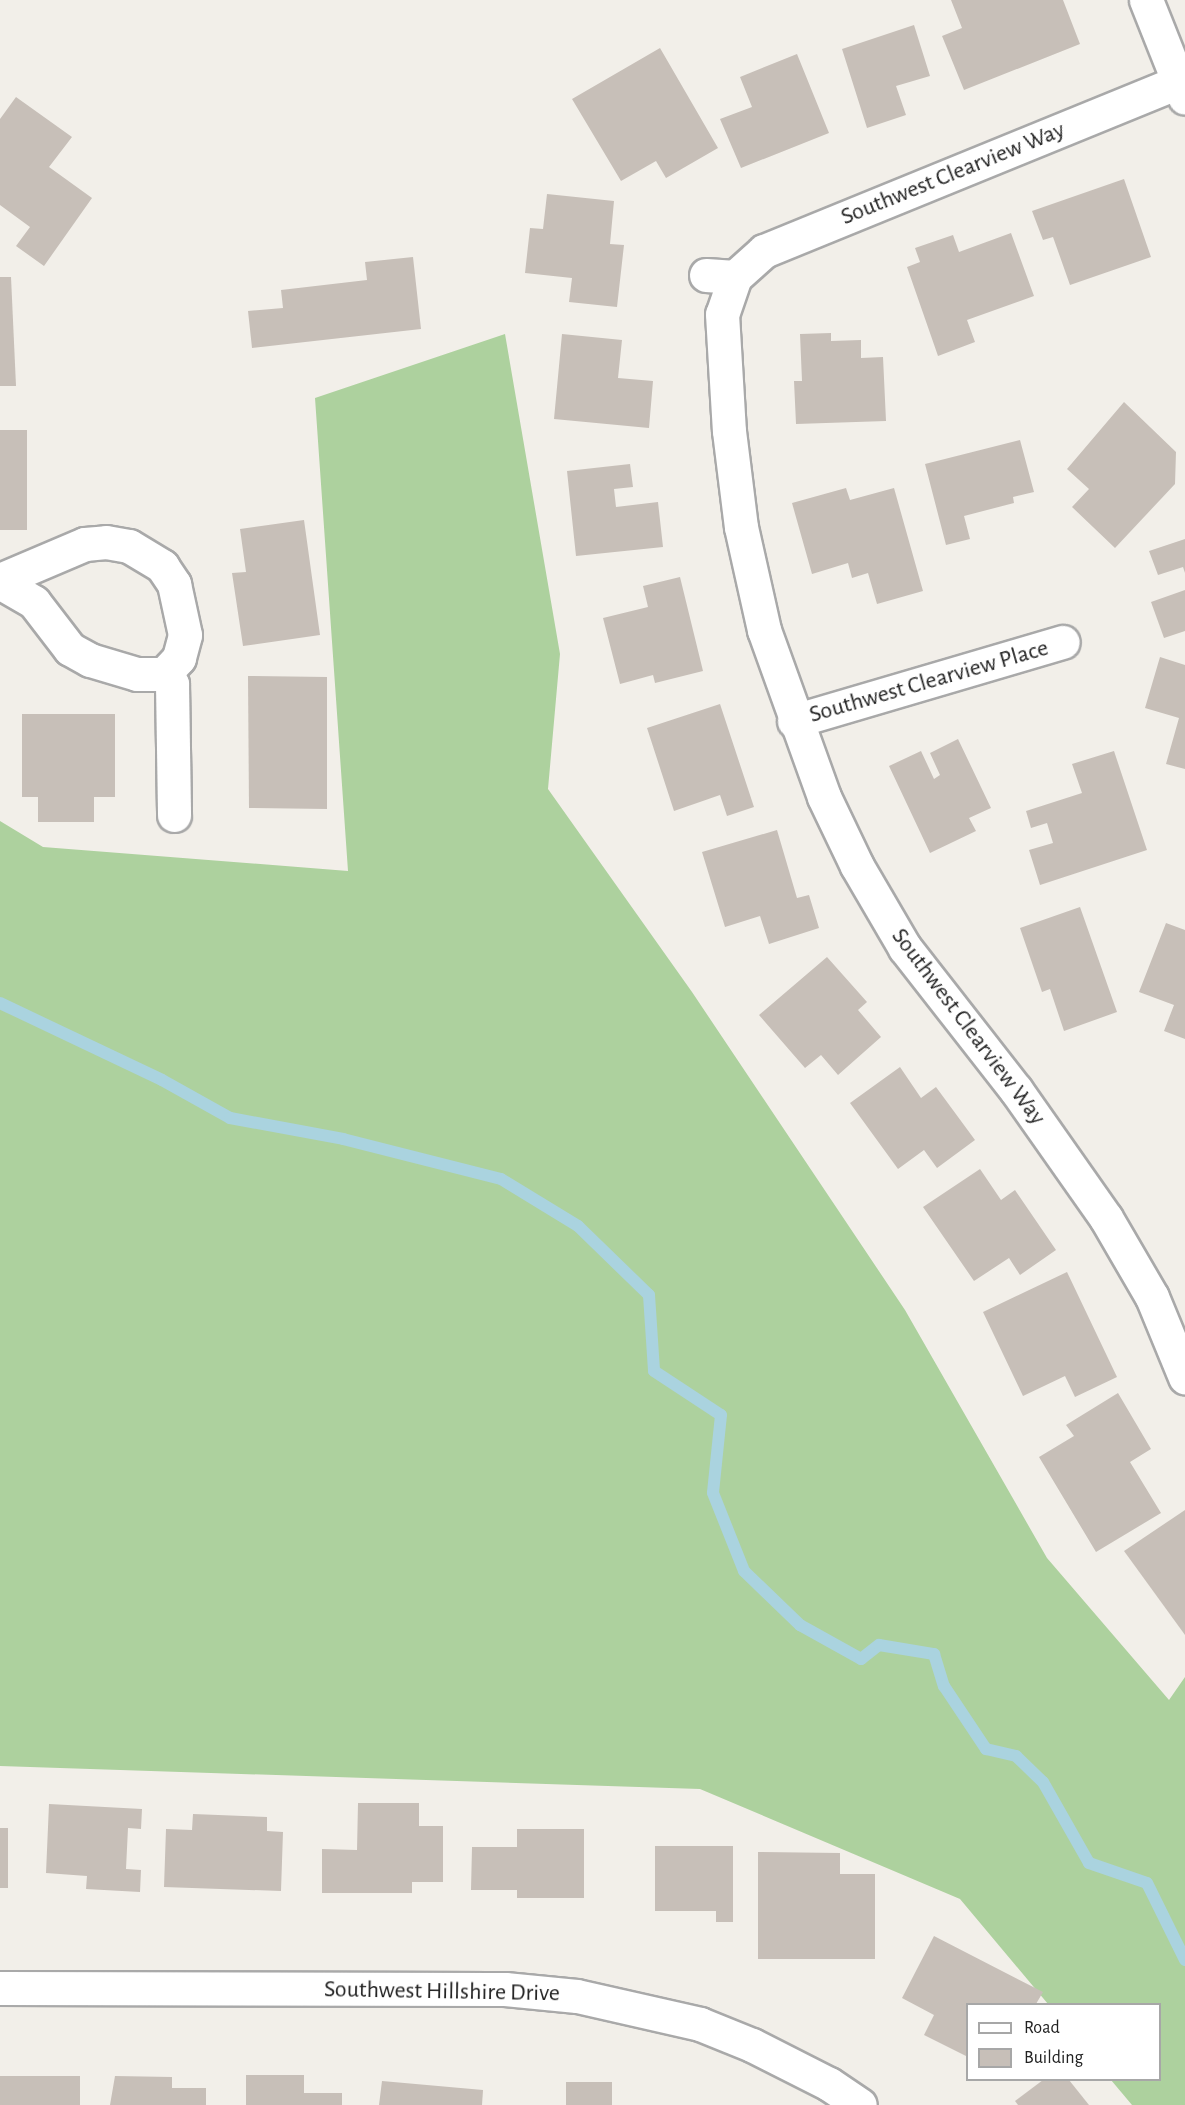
<!DOCTYPE html>
<html>
<head>
<meta charset="utf-8">
<style>
	body { margin:0 }
	#map { position:relative; width:1185px; height:2105px; overflow:hidden; background:#f2efe9; font-family:"Alegreya Sans",sans-serif }
	div>[style] { position:absolute }
	.forest>* { inset:0; background:#add19e }
	.stream>* { height:12px; margin:-6px; padding:0 6px; transform-origin:6px; border-radius:6px; background:#aad3df }
	.building>* { inset:0; background:#c7bfb8 }
	.roads { filter:drop-shadow(2px 0 #a9a9a9) drop-shadow(-2px 0 #a9a9a9) drop-shadow(0 2px #a9a9a9) drop-shadow(0 -2px #a9a9a9) }
	.minor>* { height:33px; margin:-16.5px; padding:0 16.5px; transform-origin:16.5px; border-radius:16.5px; background:#fff }
	span { translate:-50% -50%; white-space:nowrap; text-align:center; line-height:1.15; -webkit-text-stroke:6px #fff; paint-order:stroke }
	.street-label { font-size:24px; color:#222 }
	.legend { position:absolute; left:966px; top:2003px; width:195px; height:78px; box-sizing:border-box; background:#fff; border:2px solid #a7a7a7; margin:0; padding:8px 10px; list-style:none; font-size:18px; color:#222 }
	.legend li { display:flex; align-items:center; gap:12px; height:30px }
	.legend b { width:30px; border:2px solid #a7a7a7 }
</style>
</head>
<body>
<div id="map">
	<div class="forest">
		<i style="clip-path:polygon(505px 334px,560px 654px,548px 789px,692px 992px,905px 1310px,1047px 1558px,1169px 1700px,1185px 1677px,1185px 2105px,1132px 2105px,1111px 2080px,1160px 2080px,1160px 2004px,1048px 2004px,960px 1899px,700px 1789px,0 1766px,0 821px,43px 847px,348px 871px,315px 398px)"></i>
	</div>
	<div class="stream">
		<i style="left:0;top:1003px;width:179px;rotate:25.4deg"></i>
		<i style="left:162px;top:1080px;width:78px;rotate:29.2deg"></i>
		<i style="left:230px;top:1118px;width:115px;rotate:10.5deg"></i>
		<i style="left:343px;top:1139px;width:163px;rotate:14.2deg"></i>
		<i style="left:501px;top:1179px;width:90px;rotate:31.4deg"></i>
		<i style="left:578px;top:1226px;width:99px;rotate:44.2deg"></i>
		<i style="left:649px;top:1295px;width:76px;rotate:86.2deg"></i>
		<i style="left:654px;top:1371px;width:80px;rotate:33.3deg"></i>
		<i style="left:721px;top:1415px;width:78px;rotate:95.9deg"></i>
		<i style="left:713px;top:1493px;width:84px;rotate:68.3deg"></i>
		<i style="left:744px;top:1571px;width:78px;rotate:44deg"></i>
		<i style="left:800px;top:1625px;width:70px;rotate:29.1deg"></i>
		<i style="left:861px;top:1659px;width:23px;rotate:-38deg"></i>
		<i style="left:879px;top:1645px;width:56px;rotate:9.3deg"></i>
		<i style="left:934px;top:1654px;width:34px;rotate:73deg"></i>
		<i style="left:944px;top:1686px;width:76px;rotate:56.3deg"></i>
		<i style="left:986px;top:1749px;width:31px;rotate:13deg"></i>
		<i style="left:1016px;top:1756px;width:37px;rotate:44deg"></i>
		<i style="left:1043px;top:1782px;width:93px;rotate:60.4deg"></i>
		<i style="left:1089px;top:1863px;width:61px;rotate:19deg"></i>
		<i style="left:1147px;top:1883px;width:86px;rotate:63.7deg"></i>
	</div>
	<div class="building">
		<i style="clip-path:polygon(951px 0,1063px 0,1080px 44px,964px 90px,942px 36px,962px 28px)"></i>
		<i style="clip-path:polygon(914px 25px,930px 76px,896px 86px,906px 115px,867px 128px,842px 49px)"></i>
		<i style="clip-path:polygon(660px 48px,718px 148px,666px 178px,656px 161px,621px 181px,572px 99px)"></i>
		<i style="clip-path:polygon(797px 54px,829px 133px,741px 168px,720px 119px,752px 107px,740px 77px)"></i>
		<i style="clip-path:polygon(16px 97px,72px 137px,49px 167px,92px 198px,44px 266px,16px 246px,30px 227px,0 205px,0 119px)"></i>
		<i style="clip-path:polygon(1124px 179px,1151px 257px,1070px 285px,1053px 237px,1043px 240px,1032px 211px)"></i>
		<i style="clip-path:polygon(547px 194px,614px 201px,610px 244px,624px 245px,617px 307px,569px 302px,572px 278px,525px 273px,530px 228px,543px 229px)"></i>
		<i style="clip-path:polygon(1011px 233px,1034px 296px,967px 320px,975px 342px,938px 356px,907px 267px,920px 262px,915px 248px,953px 235px,959px 252px)"></i>
		<i style="clip-path:polygon(413px 257px,421px 329px,252px 348px,248px 311px,283px 308px,281px 290px,367px 280px,365px 262px)"></i>
		<i style="clip-path:polygon(0 277px,11px 277px,16px 386px,0 386px)"></i>
		<i style="clip-path:polygon(831px 333px,831px 341px,861px 340px,861px 358px,883px 357px,886px 421px,796px 424px,794px 381px,802px 381px,800px 334px)"></i>
		<i style="clip-path:polygon(562px 334px,622px 340px,618px 378px,653px 381px,649px 428px,554px 419px)"></i>
		<i style="clip-path:polygon(1124px 402px,1176px 452px,1175px 484px,1115px 548px,1072px 507px,1089px 489px,1067px 469px)"></i>
		<i style="clip-path:polygon(0 430px,27px 430px,27px 530px,0 530px)"></i>
		<i style="clip-path:polygon(1020px 440px,1034px 492px,1013px 497px,1014px 503px,964px 516px,970px 539px,946px 545px,925px 464px)"></i>
		<i style="clip-path:polygon(630px 464px,633px 487px,614px 489px,616px 507px,658px 502px,663px 547px,576px 556px,567px 471px)"></i>
		<i style="clip-path:polygon(846px 488px,850px 500px,894px 488px,923px 591px,877px 604px,868px 573px,852px 578px,848px 563px,812px 574px,792px 503px)"></i>
		<i style="clip-path:polygon(304px 520px,320px 635px,243px 646px,232px 573px,246px 572px,240px 529px)"></i>
		<i style="clip-path:polygon(1185px 539px,1185px 573px,1183px 567px,1158px 575px,1149px 551px)"></i>
		<i style="clip-path:polygon(680px 577px,703px 671px,655px 683px,653px 675px,620px 684px,603px 618px,648px 607px,643px 586px)"></i>
		<i style="clip-path:polygon(1185px 590px,1185px 631px,1164px 638px,1151px 602px)"></i>
		<i style="clip-path:polygon(1160px 657px,1185px 665px,1185px 769px,1166px 764px,1179px 718px,1145px 708px)"></i>
		<i style="clip-path:polygon(248px 676px,327px 677px,327px 809px,249px 808px)"></i>
		<i style="clip-path:polygon(720px 704px,754px 807px,727px 816px,720px 795px,674px 811px,647px 728px)"></i>
		<i style="clip-path:polygon(22px 714px,115px 714px,115px 797px,94px 797px,94px 822px,38px 822px,38px 797px,22px 797px)"></i>
		<i style="clip-path:polygon(958px 739px,991px 808px,969px 818px,976px 831px,930px 853px,889px 766px,921px 751px,934px 779px,940px 775px,930px 753px)"></i>
		<i style="clip-path:polygon(1114px 751px,1147px 850px,1040px 885px,1029px 850px,1053px 843px,1047px 823px,1031px 828px,1026px 811px,1082px 793px,1072px 764px)"></i>
		<i style="clip-path:polygon(777px 830px,797px 898px,809px 895px,819px 928px,769px 944px,760px 916px,725px 927px,702px 852px)"></i>
		<i style="clip-path:polygon(1080px 907px,1117px 1012px,1064px 1031px,1050px 989px,1042px 992px,1020px 928px)"></i>
		<i style="clip-path:polygon(1166px 923px,1185px 930px,1185px 1039px,1164px 1031px,1174px 1005px,1139px 992px)"></i>
		<i style="clip-path:polygon(827px 957px,867px 1002px,858px 1010px,881px 1037px,838px 1075px,821px 1055px,805px 1068px,759px 1015px)"></i>
		<i style="clip-path:polygon(900px 1067px,921px 1098px,936px 1087px,975px 1140px,937px 1168px,924px 1150px,898px 1169px,850px 1103px)"></i>
		<i style="clip-path:polygon(980px 1169px,1001px 1200px,1015px 1190px,1056px 1250px,1020px 1275px,1009px 1258px,974px 1281px,923px 1207px)"></i>
		<i style="clip-path:polygon(1067px 1272px,1117px 1377px,1075px 1397px,1065px 1376px,1023px 1396px,983px 1312px)"></i>
		<i style="clip-path:polygon(1118px 1393px,1151px 1449px,1130px 1462px,1161px 1513px,1096px 1552px,1039px 1457px,1074px 1436px,1066px 1425px)"></i>
		<i style="clip-path:polygon(1185px 1510px,1185px 1635px,1124px 1551px)"></i>
		<i style="clip-path:polygon(358px 1803px,419px 1803px,419px 1826px,443px 1826px,443px 1882px,412px 1882px,412px 1893px,322px 1893px,322px 1849px,357px 1850px)"></i>
		<i style="clip-path:polygon(49px 1804px,142px 1809px,141px 1829px,128px 1828px,126px 1869px,141px 1870px,140px 1892px,86px 1889px,87px 1876px,46px 1873px)"></i>
		<i style="clip-path:polygon(193px 1814px,267px 1817px,267px 1831px,283px 1832px,281px 1891px,164px 1887px,166px 1829px,192px 1830px)"></i>
		<i style="clip-path:polygon(0 1828px,8px 1828px,8px 1888px,0 1888px)"></i>
		<i style="clip-path:polygon(517px 1829px,584px 1829px,584px 1898px,517px 1898px,517px 1890px,471px 1890px,472px 1847px,517px 1847px)"></i>
		<i style="clip-path:polygon(655px 1846px,733px 1846px,733px 1922px,716px 1922px,716px 1911px,655px 1911px)"></i>
		<i style="clip-path:polygon(758px 1852px,840px 1853px,840px 1874px,875px 1874px,875px 1959px,758px 1959px)"></i>
		<i style="clip-path:polygon(934px 1936px,1043px 1992px,1036px 2004px,968px 2004px,968px 2057px,924px 2035px,934px 2015px,902px 1998px)"></i>
		<i style="clip-path:polygon(246px 2075px,304px 2075px,304px 2093px,342px 2093px,342px 2105px,246px 2105px)"></i>
		<i style="clip-path:polygon(0 2076px,80px 2076px,80px 2105px,0 2105px)"></i>
		<i style="clip-path:polygon(115px 2076px,172px 2077px,172px 2088px,206px 2088px,206px 2105px,110px 2105px)"></i>
		<i style="clip-path:polygon(1043px 2080px,1069px 2080px,1089px 2105px,1018px 2105px,1015px 2101px)"></i>
		<i style="clip-path:polygon(382px 2081px,483px 2090px,482px 2105px,379px 2105px)"></i>
		<i style="clip-path:polygon(566px 2082px,612px 2082px,612px 2105px,566px 2105px)"></i>
	</div>
	<div class="roads">
		<div class="minor">
			<i style="left:1146px;top:0;width:105px;rotate:68.3deg"></i>
			<i style="left:706px;top:275px;width:29px;rotate:4deg"></i>
			<i style="left:735px;top:277px;width:39px;rotate:-42deg"></i>
			<i style="left:764px;top:251px;width:448px;rotate:-22.2deg"></i>
			<i style="left:735px;top:277px;width:39px;rotate:109deg"></i>
			<i style="left:722px;top:314px;width:117px;rotate:86.6deg"></i>
			<i style="left:729px;top:431px;width:97px;rotate:82.9deg"></i>
			<i style="left:741px;top:527px;width:106px;rotate:77.4deg"></i>
			<i style="left:764px;top:630px;width:177px;rotate:70.2deg"></i>
			<i style="left:824px;top:797px;width:76px;rotate:64.4deg"></i>
			<i style="left:857px;top:866px;width:95px;rotate:59.7deg"></i>
			<i style="left:905px;top:948px;width:180px;rotate:52deg"></i>
			<i style="left:1016px;top:1090px;width:156px;rotate:54.9deg"></i>
			<i style="left:1106px;top:1218px;width:91px;rotate:59.8deg"></i>
			<i style="left:1152px;top:1297px;width:87px;rotate:67.6deg"></i>
			<i style="left:0;top:580px;width:92px;rotate:-23deg"></i>
			<i style="left:85px;top:544px;width:21px;rotate:-5deg"></i>
			<i style="left:106px;top:542px;width:23px;rotate:10deg"></i>
			<i style="left:129px;top:546px;width:39px;rotate:31deg"></i>
			<i style="left:162px;top:566px;width:22px;rotate:56deg"></i>
			<i style="left:174px;top:584px;width:52px;rotate:77.8deg"></i>
			<i style="left:185px;top:635px;width:24px;rotate:105deg"></i>
			<i style="left:179px;top:658px;width:22px;rotate:133deg"></i>
			<i style="left:164px;top:674px;width:27px;rotate:180deg"></i>
			<i style="left:137px;top:674px;width:49px;rotate:-163.4deg"></i>
			<i style="left:90px;top:660px;width:23px;rotate:-151deg"></i>
			<i style="left:70px;top:649px;width:59px;rotate:-127.5deg"></i>
			<i style="left:34px;top:602px;width:39px;rotate:-150deg"></i>
			<i style="left:164px;top:674px;width:13px;rotate:51deg"></i>
			<i style="left:172px;top:684px;width:131px;rotate:89.1deg"></i>
			<i style="left:794px;top:721px;width:280px;rotate:-16.4deg"></i>
			<i style="left:0;top:1988px;width:505px;rotate:0.11deg"></i>
			<i style="left:505px;top:1989px;width:72px;rotate:5.6deg"></i>
			<i style="left:577px;top:1996px;width:126px;rotate:12.8deg"></i>
			<i style="left:700px;top:2024px;width:56px;rotate:22deg"></i>
			<i style="left:752px;top:2045px;width:86px;rotate:26.9deg"></i>
			<i style="left:829px;top:2084px;width:37px;rotate:34deg"></i>
		</div>
	</div>
	<div class="street-label">
		<span style="left:953px;top:174px;rotate:-22deg">Southwest Clearview Way</span>
		<span style="left:929px;top:682px;rotate:-16deg">Southwest Clearview Place</span>
		<span style="left:968px;top:1027px;rotate:53deg">Southwest Clearview Way</span>
		<span style="left:442px;top:1992px;rotate:1deg">Southwest Hillshire Drive</span>
	</div>
	<ul class="legend">
	<li><b style="height:8px;background:#fff"></b>Road</li>
	<li><b style="height:16px;background:#c7bfb8"></b>Building</li>
	</ul>
</div>
</body>
</html>
